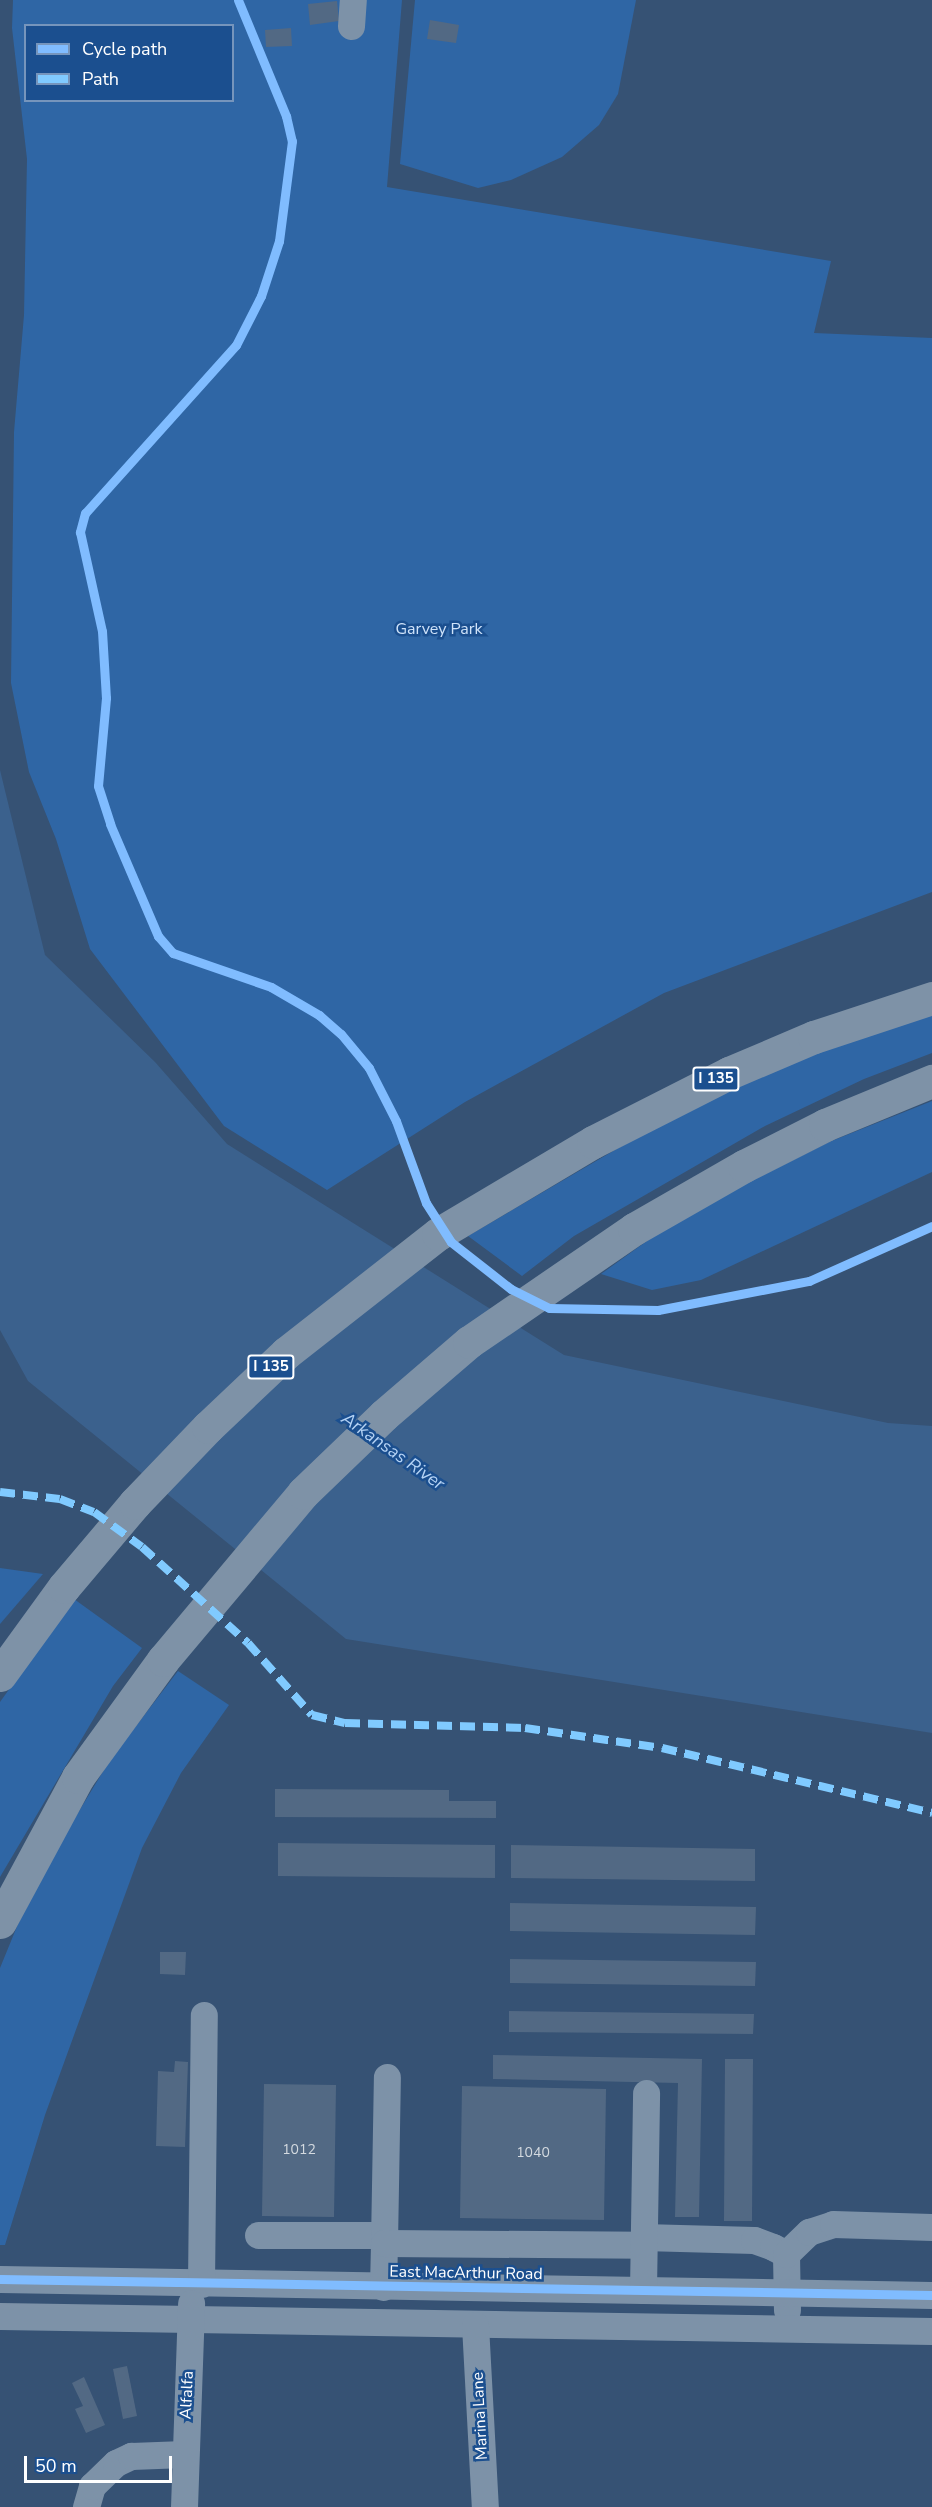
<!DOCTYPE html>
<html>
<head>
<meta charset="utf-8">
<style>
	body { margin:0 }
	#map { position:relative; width:932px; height:2507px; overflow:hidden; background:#365274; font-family:"Nunito Sans",sans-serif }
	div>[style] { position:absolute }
	.green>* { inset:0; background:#2f66a5 }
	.water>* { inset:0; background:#3b618d }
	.building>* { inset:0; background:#526984 }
	.minor>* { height:27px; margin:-13.5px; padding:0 13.5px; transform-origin:13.5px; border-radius:13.5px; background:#7d92a8 }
	.highway>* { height:33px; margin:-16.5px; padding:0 16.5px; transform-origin:16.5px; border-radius:16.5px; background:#7e92a7 }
	.quiet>* { height:8px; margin-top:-4px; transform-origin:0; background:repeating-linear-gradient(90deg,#80caff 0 15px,transparent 0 23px) }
	.cycleway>* { height:9px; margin:-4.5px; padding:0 4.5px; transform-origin:4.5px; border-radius:4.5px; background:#80bcff }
	span { translate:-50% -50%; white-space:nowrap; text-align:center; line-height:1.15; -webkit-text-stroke:5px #1b4f8f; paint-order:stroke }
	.number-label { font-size:14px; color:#d4dae0 }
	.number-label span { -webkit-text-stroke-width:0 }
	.shield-label span { padding:2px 4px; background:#1b4f8f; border:2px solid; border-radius:4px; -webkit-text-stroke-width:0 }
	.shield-label { font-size:15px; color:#fff; font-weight:700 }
	.park-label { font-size:16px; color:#cfe3fa }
	.street-label { font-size:16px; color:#fff }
	.water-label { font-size:18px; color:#b5d3f5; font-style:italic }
	.legend { position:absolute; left:24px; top:24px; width:210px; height:78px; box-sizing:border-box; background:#1b4f8f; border:2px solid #7695bc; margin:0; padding:8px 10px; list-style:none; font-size:18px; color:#fff }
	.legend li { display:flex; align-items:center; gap:12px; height:30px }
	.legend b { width:30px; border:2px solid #7695bc }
	.scale { position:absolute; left:24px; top:2456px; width:148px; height:27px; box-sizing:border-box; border:3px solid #fff; border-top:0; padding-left:8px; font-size:18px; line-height:21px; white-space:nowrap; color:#fff; -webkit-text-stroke:4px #1b4f8f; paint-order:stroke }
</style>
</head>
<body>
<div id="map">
	<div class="green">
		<i style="clip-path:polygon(evenodd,13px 0,402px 0,387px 187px,831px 261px,814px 333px,932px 338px,932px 892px,664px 993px,465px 1102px,327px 1190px,224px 1126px,90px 949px,56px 839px,29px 772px,11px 683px,14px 432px,24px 315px,27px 159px,12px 28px,13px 0,26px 26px,232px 26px,232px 100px,26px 100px,26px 26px)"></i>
		<i style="clip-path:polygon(415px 0,636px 0,618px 94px,599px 125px,562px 157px,511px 180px,478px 188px,400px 164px)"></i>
		<i style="clip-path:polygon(932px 1012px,932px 1053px,864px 1079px,765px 1126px,574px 1236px,522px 1276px,468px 1236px,692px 1105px,790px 1060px)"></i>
		<i style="clip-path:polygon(932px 1101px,932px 1172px,701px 1280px,652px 1290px,601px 1274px,672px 1223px,757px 1178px,829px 1142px)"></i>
		<i style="clip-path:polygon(0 1568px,43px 1574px,0 1624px)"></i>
		<i style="clip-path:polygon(74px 1599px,142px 1648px,113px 1686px,0 1877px,0 1702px)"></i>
		<i style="clip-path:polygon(178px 1671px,229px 1705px,181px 1773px,142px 1848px,45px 2115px,5px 2245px,0 2245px,0 1968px,18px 1924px,70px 1826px,110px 1760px)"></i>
	</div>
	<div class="water">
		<i style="clip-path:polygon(0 770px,45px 955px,155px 1062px,227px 1144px,564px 1355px,888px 1423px,932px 1426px,932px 1733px,346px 1639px,28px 1381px,0 1330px)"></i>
	</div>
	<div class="building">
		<i style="clip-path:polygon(337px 1px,339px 21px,310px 25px,308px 4px)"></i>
		<i style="clip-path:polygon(430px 20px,459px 25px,456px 43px,427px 39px)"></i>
		<i style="clip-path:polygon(291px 28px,292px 46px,266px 47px,265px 30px)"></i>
		<i style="clip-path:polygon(275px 1789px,449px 1790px,449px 1801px,496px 1801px,496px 1818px,275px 1817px)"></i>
		<i style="clip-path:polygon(278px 1843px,495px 1845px,495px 1878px,278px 1876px)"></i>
		<i style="clip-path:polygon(511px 1845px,755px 1849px,755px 1881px,511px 1878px)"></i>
		<i style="clip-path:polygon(510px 1903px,756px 1907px,755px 1935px,510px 1931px)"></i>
		<i style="clip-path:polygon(160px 1952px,186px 1952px,185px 1975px,160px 1974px)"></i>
		<i style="clip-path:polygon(510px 1959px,756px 1962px,755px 1986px,510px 1983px)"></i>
		<i style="clip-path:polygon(509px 2011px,754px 2014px,753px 2034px,509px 2032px)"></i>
		<i style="clip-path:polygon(493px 2055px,702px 2059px,699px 2217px,675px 2217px,678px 2083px,493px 2079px)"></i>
		<i style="clip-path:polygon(725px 2059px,753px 2059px,752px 2221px,724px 2221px)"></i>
		<i style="clip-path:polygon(175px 2061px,188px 2062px,185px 2147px,156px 2146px,158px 2071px,174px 2072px)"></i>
		<i style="clip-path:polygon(264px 2084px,336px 2085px,334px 2217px,262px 2216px)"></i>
		<i style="clip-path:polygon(462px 2086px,606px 2089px,604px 2220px,460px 2218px)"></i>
		<i style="clip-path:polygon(127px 2366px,137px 2416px,123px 2419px,113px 2369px)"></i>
		<i style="clip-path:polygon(84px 2377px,105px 2425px,86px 2433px,75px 2409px,83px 2406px,72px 2383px)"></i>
	</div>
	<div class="minor">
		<i style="left:351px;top:26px;width:26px;rotate:-86deg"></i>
		<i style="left:258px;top:2235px;width:126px"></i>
		<i style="left:643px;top:2237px;width:111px;rotate:1.5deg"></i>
		<i style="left:754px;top:2240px;width:20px;rotate:20deg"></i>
		<i style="left:773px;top:2247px;width:15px;rotate:28deg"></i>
		<i style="left:786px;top:2254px;width:56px;rotate:89deg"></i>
		<i style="left:384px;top:2243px;width:166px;rotate:-89deg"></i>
		<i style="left:786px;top:2254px;width:32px;rotate:-44deg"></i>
		<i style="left:809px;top:2232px;width:25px;rotate:-18deg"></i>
		<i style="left:833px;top:2224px;width:99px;rotate:1.7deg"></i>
		<i style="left:0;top:2279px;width:932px;rotate:0.98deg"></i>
		<i style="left:201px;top:2284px;width:269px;rotate:-89.4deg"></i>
		<i style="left:383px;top:2287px;width:44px;rotate:-88.7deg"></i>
		<i style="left:384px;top:2243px;width:259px;rotate:0.4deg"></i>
		<i style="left:643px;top:2290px;width:197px;rotate:-89.1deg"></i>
		<i style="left:0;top:2316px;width:932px;rotate:0.92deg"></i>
		<i style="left:475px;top:2325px;width:182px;rotate:86.9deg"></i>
		<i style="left:86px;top:2507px;width:22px;rotate:-74deg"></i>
		<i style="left:92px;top:2486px;width:33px;rotate:-44deg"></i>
		<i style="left:116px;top:2463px;width:17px;rotate:-25deg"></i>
		<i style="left:131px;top:2456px;width:53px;rotate:-2.2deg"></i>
		<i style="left:184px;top:2507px;width:204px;rotate:-88deg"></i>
	</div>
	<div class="highway">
		<i style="left:0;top:1675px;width:109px;rotate:-54deg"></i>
		<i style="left:64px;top:1587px;width:110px;rotate:-49.8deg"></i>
		<i style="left:135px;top:1503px;width:105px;rotate:-46.2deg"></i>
		<i style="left:208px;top:1427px;width:108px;rotate:-43.5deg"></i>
		<i style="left:286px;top:1353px;width:193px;rotate:-38.1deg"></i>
		<i style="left:438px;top:1234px;width:180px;rotate:-30.7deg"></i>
		<i style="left:593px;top:1142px;width:153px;rotate:-26.9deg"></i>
		<i style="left:729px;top:1073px;width:92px;rotate:-23deg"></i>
		<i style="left:814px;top:1037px;width:124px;rotate:-18.3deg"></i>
		<i style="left:0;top:1922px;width:165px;rotate:-61.7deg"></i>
		<i style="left:78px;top:1777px;width:145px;rotate:-54deg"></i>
		<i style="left:163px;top:1660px;width:218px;rotate:-50deg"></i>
		<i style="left:303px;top:1493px;width:112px;rotate:-43.9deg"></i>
		<i style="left:384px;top:1415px;width:112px;rotate:-40.7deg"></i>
		<i style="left:469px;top:1342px;width:200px;rotate:-34.4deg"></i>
		<i style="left:634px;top:1229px;width:127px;rotate:-29.8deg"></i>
		<i style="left:744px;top:1166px;width:91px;rotate:-26.8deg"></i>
		<i style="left:825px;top:1125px;width:116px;rotate:-22.4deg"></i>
	</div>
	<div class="quiet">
		<i style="left:0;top:1492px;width:60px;rotate:6.7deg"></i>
		<i style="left:60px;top:1499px;width:36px;rotate:21deg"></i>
		<i style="left:94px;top:1512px;width:59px;rotate:36.1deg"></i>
		<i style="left:142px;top:1547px;width:143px;rotate:42.2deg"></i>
		<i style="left:248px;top:1643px;width:96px;rotate:48.4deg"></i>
		<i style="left:312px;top:1715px;width:34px;rotate:14deg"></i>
		<i style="left:345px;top:1723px;width:180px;rotate:1.6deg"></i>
		<i style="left:525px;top:1728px;width:138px;rotate:8.3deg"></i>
		<i style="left:662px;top:1748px;width:278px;rotate:13.5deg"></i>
	</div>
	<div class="cycleway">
		<i style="left:238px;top:0;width:126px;rotate:67.5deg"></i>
		<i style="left:286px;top:116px;width:26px;rotate:77deg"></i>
		<i style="left:292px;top:141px;width:101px;rotate:97.4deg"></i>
		<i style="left:279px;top:241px;width:58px;rotate:108.1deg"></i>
		<i style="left:261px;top:296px;width:55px;rotate:117deg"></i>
		<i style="left:236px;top:345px;width:226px;rotate:131.9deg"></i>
		<i style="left:85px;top:513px;width:20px;rotate:105deg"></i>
		<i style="left:80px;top:532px;width:101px;rotate:77.5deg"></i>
		<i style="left:102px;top:631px;width:67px;rotate:86.6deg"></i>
		<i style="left:106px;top:698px;width:88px;rotate:95.2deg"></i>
		<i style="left:98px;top:786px;width:40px;rotate:72deg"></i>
		<i style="left:110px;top:824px;width:122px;rotate:66.8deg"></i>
		<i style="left:158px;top:936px;width:23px;rotate:49deg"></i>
		<i style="left:173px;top:953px;width:104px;rotate:19.1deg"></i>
		<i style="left:271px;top:987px;width:56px;rotate:30.3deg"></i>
		<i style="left:319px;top:1015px;width:29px;rotate:41deg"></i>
		<i style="left:341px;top:1034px;width:44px;rotate:50.5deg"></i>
		<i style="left:369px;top:1068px;width:59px;rotate:63deg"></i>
		<i style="left:396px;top:1121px;width:87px;rotate:69.9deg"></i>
		<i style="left:426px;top:1203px;width:46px;rotate:57.3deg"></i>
		<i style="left:451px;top:1242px;width:76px;rotate:38.1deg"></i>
		<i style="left:511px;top:1289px;width:42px;rotate:26.6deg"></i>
		<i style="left:549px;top:1308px;width:109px;rotate:1.1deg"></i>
		<i style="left:658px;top:1310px;width:154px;rotate:-10.9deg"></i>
		<i style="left:809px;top:1281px;width:135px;rotate:-24.1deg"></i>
		<i style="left:0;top:2279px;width:932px;rotate:0.98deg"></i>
	</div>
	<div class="number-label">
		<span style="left:299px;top:2150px">1012</span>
		<span style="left:533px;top:2153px">1040</span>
	</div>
	<div class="shield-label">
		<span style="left:716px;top:1079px">I 135</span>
		<span style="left:271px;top:1367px">I 135</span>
	</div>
	<div class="park-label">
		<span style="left:439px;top:629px">Garvey Park</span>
	</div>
	<div class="street-label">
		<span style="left:466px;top:2273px;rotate:1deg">East MacArthur Road</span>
		<span style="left:187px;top:2395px;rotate:-87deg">Alfalfa</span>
		<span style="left:480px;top:2416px;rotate:-93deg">Marina Lane</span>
	</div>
	<div class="water-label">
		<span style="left:393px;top:1451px;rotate:35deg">Arkansas River</span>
	</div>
	<ul class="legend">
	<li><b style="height:8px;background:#80bcff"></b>Cycle path</li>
	<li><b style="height:8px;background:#80caff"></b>Path</li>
	</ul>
	<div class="scale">50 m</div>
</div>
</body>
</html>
